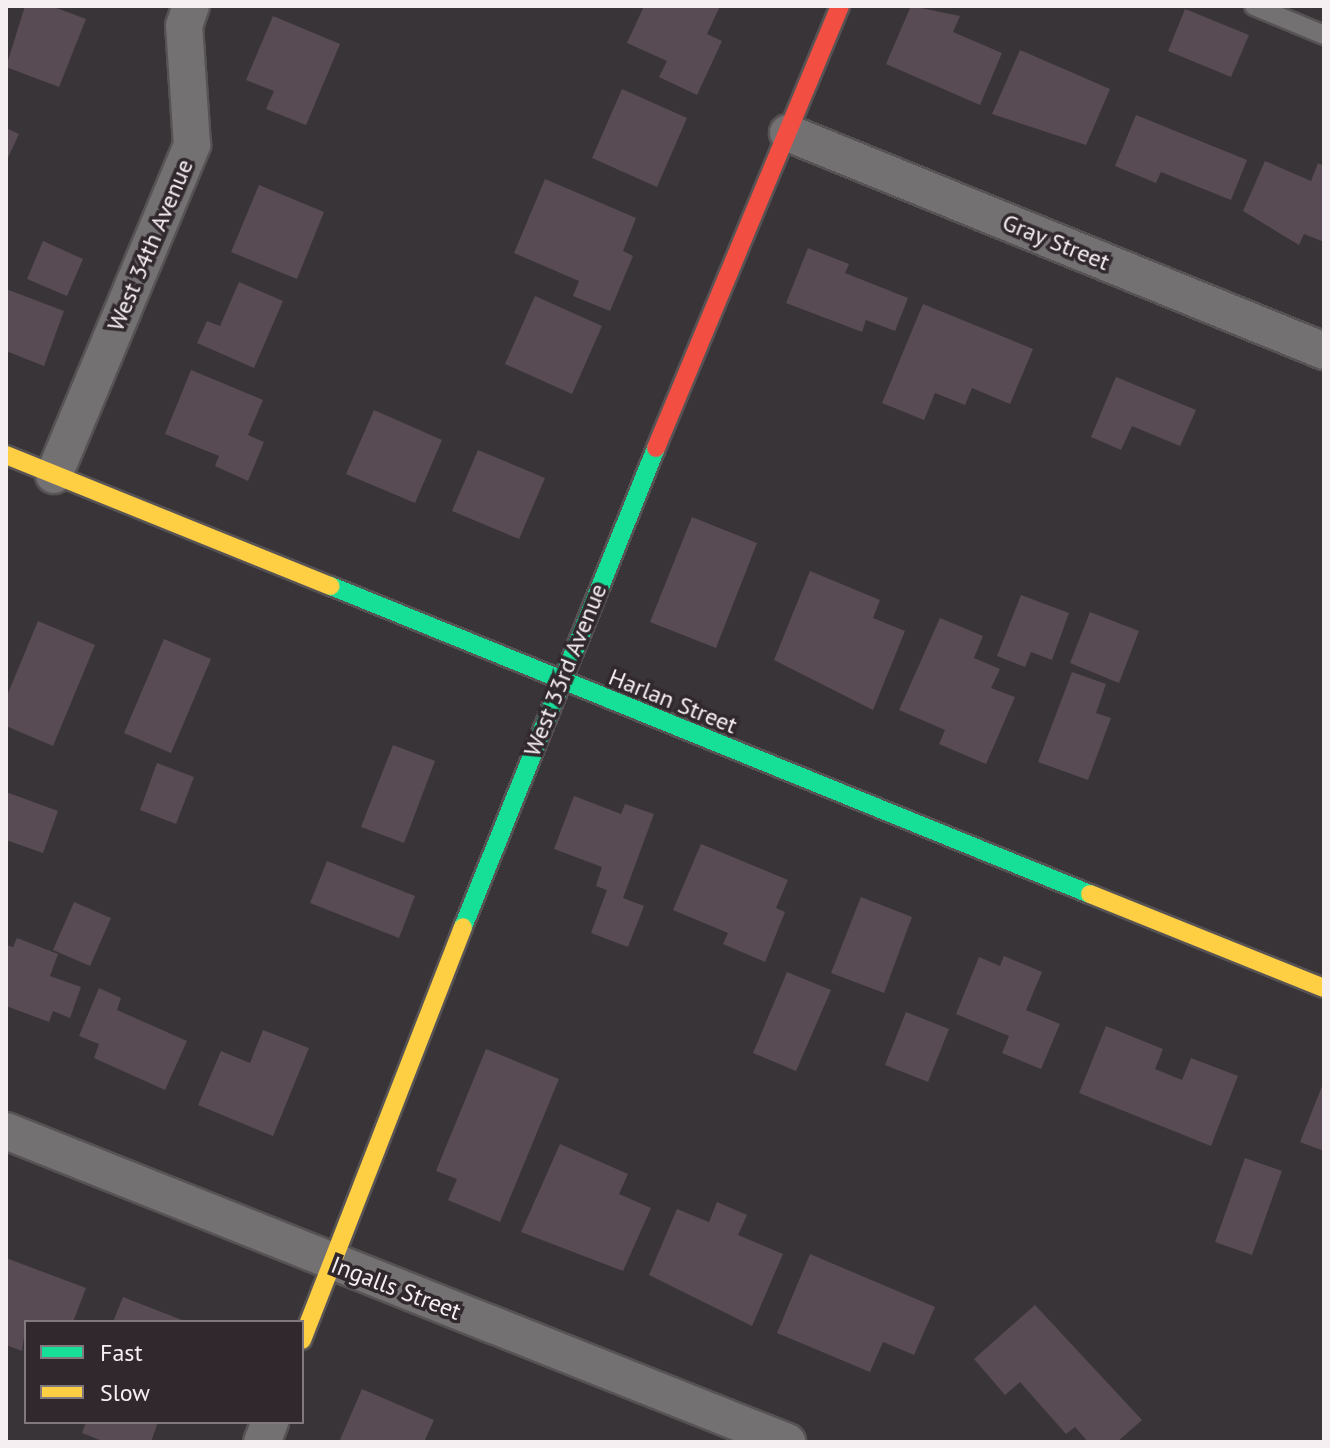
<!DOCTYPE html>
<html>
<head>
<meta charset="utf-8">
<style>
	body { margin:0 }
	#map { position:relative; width:1330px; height:1448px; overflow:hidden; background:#393437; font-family:"PT Sans",sans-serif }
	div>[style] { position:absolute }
	.building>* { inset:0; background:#584b53 }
	.roads { filter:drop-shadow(2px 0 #575355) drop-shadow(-2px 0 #575355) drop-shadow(0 2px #575355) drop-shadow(0 -2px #575355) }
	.lane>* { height:18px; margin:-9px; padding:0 9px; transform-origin:9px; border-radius:9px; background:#747173 }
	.street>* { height:36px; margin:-18px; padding:0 18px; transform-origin:18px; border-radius:18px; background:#747173 }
	.fast>* { height:18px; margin:-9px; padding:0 9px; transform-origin:9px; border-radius:9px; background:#16e098 }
	.slow>* { height:18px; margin:-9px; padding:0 9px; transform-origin:9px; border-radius:9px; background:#ffcf43 }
	.jam>* { height:18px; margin:-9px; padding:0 9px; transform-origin:9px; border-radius:9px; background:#f24e42 }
	span { translate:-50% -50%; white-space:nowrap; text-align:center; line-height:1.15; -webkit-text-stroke:7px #31282d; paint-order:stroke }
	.street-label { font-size:24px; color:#f5eff2 }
	.frame { position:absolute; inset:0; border:8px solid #f5eff2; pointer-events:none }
	.legend { position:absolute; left:24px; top:1320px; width:280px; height:104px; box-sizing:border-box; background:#31282d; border:2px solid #7f787c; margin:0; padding:10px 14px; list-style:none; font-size:24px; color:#f5eff2 }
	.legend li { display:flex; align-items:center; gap:16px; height:40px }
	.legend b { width:40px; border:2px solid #7f787c }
</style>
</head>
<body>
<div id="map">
	<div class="building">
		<i style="clip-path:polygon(25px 6px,51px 6px,86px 19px,59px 87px,6px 67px)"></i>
		<i style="clip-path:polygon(644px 6px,720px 6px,707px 34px,722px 41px,697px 95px,659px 77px,667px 61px,627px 43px)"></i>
		<i style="clip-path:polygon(911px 6px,960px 16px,953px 32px,1002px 53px,980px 105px,886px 64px)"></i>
		<i style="clip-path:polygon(1185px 9px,1249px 35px,1231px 77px,1168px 51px)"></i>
		<i style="clip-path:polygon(273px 16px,340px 44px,306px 125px,266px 109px,274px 91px,246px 80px)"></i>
		<i style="clip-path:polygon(1020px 50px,1110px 89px,1086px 145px,992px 114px)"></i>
		<i style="clip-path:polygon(622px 89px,687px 118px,657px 187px,592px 158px)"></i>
		<i style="clip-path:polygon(1136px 115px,1247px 160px,1231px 200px,1161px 172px,1156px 183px,1115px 166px)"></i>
		<i style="clip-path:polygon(6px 128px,19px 134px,6px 162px)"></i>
		<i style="clip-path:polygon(1265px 161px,1311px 181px,1318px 163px,1324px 166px,1324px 242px,1304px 234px,1299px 245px,1243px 211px)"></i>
		<i style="clip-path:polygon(545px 179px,636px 218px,623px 251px,633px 256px,610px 311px,573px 296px,579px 281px,514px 253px)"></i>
		<i style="clip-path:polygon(259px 185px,324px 212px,297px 279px,231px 252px)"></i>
		<i style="clip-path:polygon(43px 241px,83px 259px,67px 296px,27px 279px)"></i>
		<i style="clip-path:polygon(808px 248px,849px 264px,845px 273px,908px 298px,895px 331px,866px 320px,862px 332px,786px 303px)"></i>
		<i style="clip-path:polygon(239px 282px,283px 301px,254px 368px,197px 343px,207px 321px,220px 326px)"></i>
		<i style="clip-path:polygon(6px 289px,64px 311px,44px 366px,6px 351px)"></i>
		<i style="clip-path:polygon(535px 296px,602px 326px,572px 394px,505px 364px)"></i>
		<i style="clip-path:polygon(923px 304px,1033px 349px,1010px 404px,972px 388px,965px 405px,935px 393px,924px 420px,882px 403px)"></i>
		<i style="clip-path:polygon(191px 370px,263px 400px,248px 435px,264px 442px,248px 481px,215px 466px,219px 456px,165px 434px)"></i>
		<i style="clip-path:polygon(1116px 377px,1196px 410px,1180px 446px,1132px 426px,1121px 450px,1091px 437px)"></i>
		<i style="clip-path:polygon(374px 410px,442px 440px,415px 503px,346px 474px)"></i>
		<i style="clip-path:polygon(478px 450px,545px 478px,519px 539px,452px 511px)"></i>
		<i style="clip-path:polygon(692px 517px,757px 543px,716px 648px,650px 622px)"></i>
		<i style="clip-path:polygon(810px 571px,880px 600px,873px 618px,905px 631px,873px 710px,774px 660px)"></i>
		<i style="clip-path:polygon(1021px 595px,1069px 613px,1052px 660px,1031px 652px,1025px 667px,997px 656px)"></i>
		<i style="clip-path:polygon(1090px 612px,1139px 631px,1119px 683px,1070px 663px)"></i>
		<i style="clip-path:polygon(940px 618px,983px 636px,974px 658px,1000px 669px,991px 688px,1015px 697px,986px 764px,939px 744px,945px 730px,899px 710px)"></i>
		<i style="clip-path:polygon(38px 621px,95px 645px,53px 746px,6px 726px,6px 698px)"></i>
		<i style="clip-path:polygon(164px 639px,211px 659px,171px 753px,124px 733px)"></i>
		<i style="clip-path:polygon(1072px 672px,1106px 684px,1096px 713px,1111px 718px,1088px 780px,1038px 762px)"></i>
		<i style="clip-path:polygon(393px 745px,435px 761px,404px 843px,361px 827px)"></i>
		<i style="clip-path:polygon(157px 763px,194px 777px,176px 824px,140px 810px)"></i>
		<i style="clip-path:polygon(6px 792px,58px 811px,43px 853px,6px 840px)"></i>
		<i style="clip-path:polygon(574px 796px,621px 814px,625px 804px,654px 814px,623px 898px,644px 906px,628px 947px,591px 933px,607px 890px,596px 886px,602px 867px,554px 849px)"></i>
		<i style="clip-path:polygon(701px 844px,788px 880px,776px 908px,785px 912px,765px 962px,723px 944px,728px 933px,673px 910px)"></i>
		<i style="clip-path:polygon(327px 861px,415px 896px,399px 938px,310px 903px)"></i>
		<i style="clip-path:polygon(861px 897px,912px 917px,884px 993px,831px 973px)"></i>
		<i style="clip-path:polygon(74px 902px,111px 918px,90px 966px,53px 950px)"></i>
		<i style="clip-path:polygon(17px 938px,58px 954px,50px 976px,81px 987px,70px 1018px,53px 1011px,49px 1022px,6px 1006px,6px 945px,13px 947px)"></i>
		<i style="clip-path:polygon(1004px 956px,1042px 972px,1026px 1010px,1060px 1024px,1041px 1069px,1002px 1053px,1009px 1036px,956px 1014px,979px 957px,1000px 966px)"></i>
		<i style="clip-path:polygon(787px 972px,831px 990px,796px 1071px,753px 1053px)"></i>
		<i style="clip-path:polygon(99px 988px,121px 998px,117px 1010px,187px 1041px,165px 1090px,94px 1058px,99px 1044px,79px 1036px)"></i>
		<i style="clip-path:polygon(906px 1012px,949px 1029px,928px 1082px,885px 1065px)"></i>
		<i style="clip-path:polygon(1106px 1026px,1163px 1049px,1155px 1069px,1182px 1080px,1191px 1058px,1238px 1076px,1211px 1146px,1079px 1093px)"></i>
		<i style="clip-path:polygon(263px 1030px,309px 1048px,273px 1136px,198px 1105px,221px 1051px,250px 1063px)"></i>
		<i style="clip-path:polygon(486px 1049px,559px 1079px,500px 1222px,448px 1200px,457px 1179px,436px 1171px)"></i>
		<i style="clip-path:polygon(1324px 1081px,1324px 1151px,1300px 1142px)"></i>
		<i style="clip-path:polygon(560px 1144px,628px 1174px,619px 1194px,651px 1208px,623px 1271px,521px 1232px)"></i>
		<i style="clip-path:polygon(1245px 1158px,1282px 1171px,1252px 1255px,1215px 1242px)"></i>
		<i style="clip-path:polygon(717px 1202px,747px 1215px,738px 1235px,783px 1254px,752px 1326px,649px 1275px,677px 1209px,709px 1222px)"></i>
		<i style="clip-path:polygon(810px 1254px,935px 1307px,914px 1355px,883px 1342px,870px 1372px,777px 1333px)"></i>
		<i style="clip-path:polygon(6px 1258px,86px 1288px,73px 1322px,26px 1322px,22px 1351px,6px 1345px)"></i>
		<i style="clip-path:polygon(123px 1297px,187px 1322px,113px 1322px)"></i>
		<i style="clip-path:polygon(1035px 1305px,1142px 1420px,1117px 1442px,1088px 1442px,1075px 1427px,1066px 1434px,1020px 1382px,1005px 1395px,974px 1359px)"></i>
		<i style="clip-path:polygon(362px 1389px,434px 1420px,424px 1442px,339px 1442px)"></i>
		<i style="clip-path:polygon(86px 1422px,158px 1422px,151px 1442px,105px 1442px,82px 1433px)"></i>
	</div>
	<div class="roads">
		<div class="lane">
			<i style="left:1254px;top:6px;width:76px;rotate:22.5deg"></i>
		</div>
		<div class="street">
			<i style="left:788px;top:133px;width:579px;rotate:22.13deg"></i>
			<i style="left:54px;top:475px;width:358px;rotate:-67.3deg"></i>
			<i style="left:192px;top:145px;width:119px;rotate:-93.8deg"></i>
			<i style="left:184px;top:26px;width:21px;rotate:-71deg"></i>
			<i style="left:6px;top:1131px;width:841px;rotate:21.71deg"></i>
			<i style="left:262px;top:1442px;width:22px;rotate:-68deg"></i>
		</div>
		<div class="fast">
			<i style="left:331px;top:586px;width:819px;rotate:22.09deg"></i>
			<i style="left:463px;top:927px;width:516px;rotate:-68.05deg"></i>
		</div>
		<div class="slow">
			<i style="left:6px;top:455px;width:350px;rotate:22deg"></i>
			<i style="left:1090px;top:894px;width:252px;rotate:21.9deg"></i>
			<i style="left:302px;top:1340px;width:443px;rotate:-68.7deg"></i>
		</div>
		<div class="jam">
			<i style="left:656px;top:448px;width:479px;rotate:-67.4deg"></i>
		</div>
	</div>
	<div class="street-label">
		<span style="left:1056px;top:242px;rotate:22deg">Gray Street</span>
		<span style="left:150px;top:245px;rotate:-67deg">West 34th Avenue</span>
		<span style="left:565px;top:670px;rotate:-68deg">West 33rd Avenue</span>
		<span style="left:673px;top:701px;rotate:22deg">Harlan Street</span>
		<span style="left:396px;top:1288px;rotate:21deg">Ingalls Street</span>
	</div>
	<div class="frame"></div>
	<ul class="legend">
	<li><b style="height:10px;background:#16e098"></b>Fast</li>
	<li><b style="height:10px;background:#ffcf43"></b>Slow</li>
	</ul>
</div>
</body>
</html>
